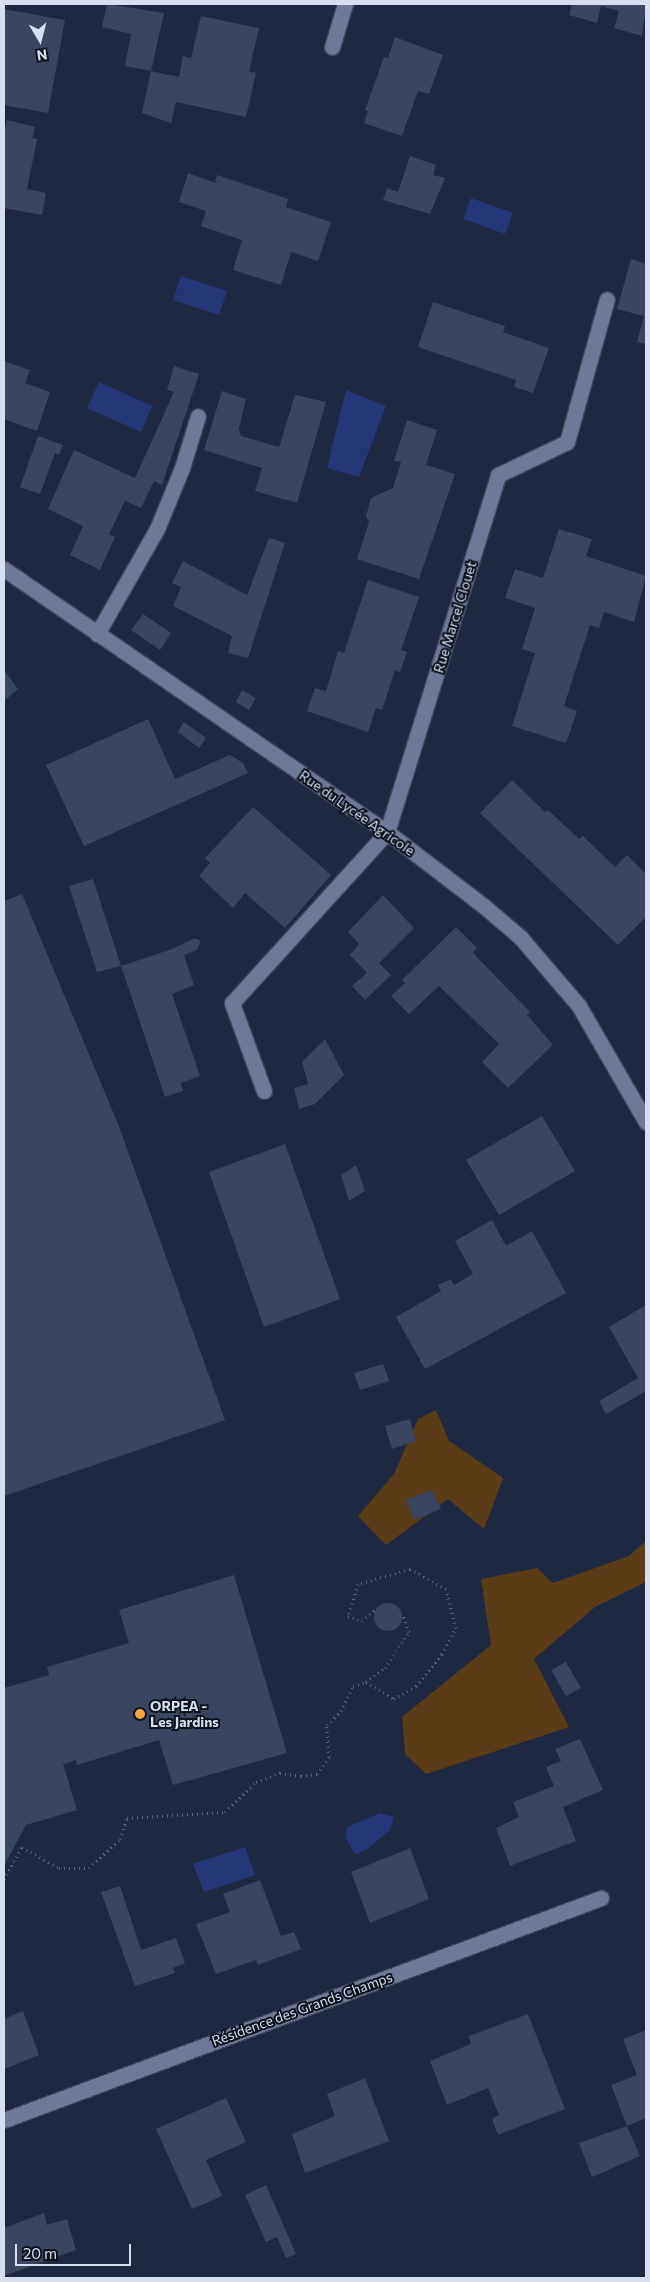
<!DOCTYPE html>
<html>
<head>
<meta charset="utf-8">
<style>
	body { margin:0 }
	#map { position:relative; width:650px; height:2282px; overflow:hidden; background:#1f2841; font-family:Commissioner,sans-serif }
	div>[style] { position:absolute }
	.green>* { inset:0; background:#5a3d17 }
	.water>* { inset:0; background:#243678 }
	.building>* { inset:0; background:#3a4560 }
	.round { border-radius:50% }
	.path>* { height:3px; margin-top:-1.5px; transform-origin:0; background:repeating-linear-gradient(90deg,#5e667c 0 1px,transparent 0 5px) }
	.roads { filter:drop-shadow(1px 0 #3f465b) drop-shadow(-1px 0 #3f465b) drop-shadow(0 1px #3f465b) drop-shadow(0 -1px #3f465b) }
	.lane>* { height:15px; margin:-7.5px; padding:0 7.5px; transform-origin:7.5px; border-radius:7.5px; background:#6d7997 }
	.street>* { height:15px; margin:-7.5px; padding:0 7.5px; transform-origin:7.5px; border-radius:7.5px; background:#6d7997 }
	.secondary>* { height:15px; margin:-7.5px; padding:0 7.5px; transform-origin:7.5px; border-radius:7.5px; background:#6d7997 }
	.dots>* { width:14px; height:14px; translate:-50% -50%; box-sizing:border-box; border:2px solid #0d121d; border-radius:50% }
	span { translate:-50% -50%; white-space:nowrap; text-align:center; line-height:1.15; -webkit-text-stroke:4px #0d121d; paint-order:stroke }
	.street-label { font-size:14px; color:#d7deef }
	.poi-label { font-size:14px; color:#d7deef; font-weight:700 }
	.left { translate:0 -50%; text-align:left }
	.frame { position:absolute; inset:0; border:5px solid #d7deef; pointer-events:none }
	.north { position:absolute; left:15px; top:15px; width:50px; height:50px; -webkit-text-stroke:4px #0d121d; paint-order:stroke; rotate:172deg; font-size:14px; font-weight:700; line-height:20px; text-align:center; color:#d7deef }
	.north::after { content:''; display:block; margin:auto; width:18px; height:22px; background:#d7deef; clip-path:polygon(50% 0,100% 100%,50% 72%,0 100%) }
	.scale { position:absolute; left:15px; top:2244px; width:116px; height:22px; box-sizing:border-box; border:2px solid #d7deef; border-top:0; padding-left:6px; font-size:15px; line-height:18px; white-space:nowrap; color:#d7deef; -webkit-text-stroke:4px #0d121d; paint-order:stroke }
</style>
</head>
<body>
<div id="map">
	<div class="green">
		<i style="clip-path:polygon(436px 1410px,449px 1441px,503px 1478px,484px 1529px,448px 1499px,386px 1545px,358px 1516px,394px 1474px,418px 1419px)"></i>
		<i style="clip-path:polygon(646px 1541px,646px 1582px,595px 1607px,534px 1659px,569px 1727px,426px 1774px,405px 1754px,402px 1717px,491px 1645px,481px 1579px,537px 1568px,553px 1583px,629px 1556px)"></i>
	</div>
	<div class="water">
		<i style="clip-path:polygon(471px 198px,513px 213px,505px 234px,463px 219px)"></i>
		<i style="clip-path:polygon(181px 276px,227px 291px,219px 315px,173px 300px)"></i>
		<i style="clip-path:polygon(99px 382px,152px 406px,141px 432px,87px 408px)"></i>
		<i style="clip-path:polygon(346px 390px,386px 406px,359px 477px,327px 468px)"></i>
		<i style="clip-path:polygon(380px 1813px,394px 1817px,390px 1830px,367px 1849px,355px 1855px,346px 1838px,347px 1827px)"></i>
		<i style="clip-path:polygon(245px 1847px,255px 1875px,204px 1892px,193px 1864px)"></i>
	</div>
	<div class="building">
		<i style="clip-path:polygon(107px 4px,164px 13px,151px 71px,179px 77px,183px 56px,191px 58px,201px 16px,259px 28px,249px 71px,256px 73px,246px 117px,176px 102px,171px 123px,142px 113px,151px 71px,125px 66px,131px 34px,102px 27px)"></i>
		<i style="clip-path:polygon(572px 4px,646px 4px,642px 36px,614px 28px,619px 11px,601px 6px,597px 23px,569px 15px)"></i>
		<i style="clip-path:polygon(4px 9px,65px 20px,48px 113px,4px 105px)"></i>
		<i style="clip-path:polygon(395px 37px,443px 55px,429px 94px,418px 91px,402px 136px,364px 123px,368px 111px,365px 110px,384px 57px,388px 58px)"></i>
		<i style="clip-path:polygon(7px 120px,35px 127px,32px 138px,37px 139px,27px 189px,46px 193px,42px 215px,4px 208px,4px 132px)"></i>
		<i style="clip-path:polygon(410px 156px,436px 165px,433px 175px,445px 178px,430px 214px,383px 200px,387px 188px,398px 192px)"></i>
		<i style="clip-path:polygon(188px 173px,215px 183px,217px 175px,288px 199px,286px 207px,331px 222px,318px 261px,291px 252px,281px 285px,233px 270px,242px 240px,201px 226px,206px 211px,179px 202px)"></i>
		<i style="clip-path:polygon(631px 259px,646px 264px,646px 344px,637px 342px,644px 316px,617px 309px)"></i>
		<i style="clip-path:polygon(433px 302px,505px 326px,503px 332px,549px 348px,533px 393px,514px 387px,516px 380px,418px 347px)"></i>
		<i style="clip-path:polygon(4px 361px,30px 370px,25px 383px,50px 392px,37px 431px,4px 419px)"></i>
		<i style="clip-path:polygon(174px 366px,199px 374px,162px 485px,154px 481px,141px 508px,125px 501px,109px 534px,115px 537px,100px 570px,70px 555px,83px 526px,48px 509px,74px 450px,135px 478px,174px 392px,167px 390px)"></i>
		<i style="clip-path:polygon(222px 391px,246px 399px,239px 429px,241px 436px,279px 447px,295px 395px,326px 402px,297px 503px,255px 491px,262px 468px,204px 450px)"></i>
		<i style="clip-path:polygon(407px 420px,437px 430px,426px 465px,455px 474px,419px 579px,357px 559px,369px 522px,366px 516px,371px 498px,393px 488px,401px 462px,394px 461px)"></i>
		<i style="clip-path:polygon(38px 436px,63px 445px,59px 455px,55px 453px,40px 494px,20px 487px)"></i>
		<i style="clip-path:polygon(559px 529px,592px 539px,586px 556px,646px 576px,634px 622px,604px 612px,599px 628px,590px 625px,564px 706px,577px 711px,566px 743px,512px 726px,535px 653px,522px 649px,535px 608px,505px 598px,515px 569px,543px 578px)"></i>
		<i style="clip-path:polygon(269px 538px,285px 543px,248px 658px,228px 653px,232px 636px,173px 606px,181px 587px,172px 583px,183px 561px,247px 595px)"></i>
		<i style="clip-path:polygon(368px 580px,419px 597px,401px 650px,407px 652px,400px 672px,395px 670px,382px 710px,376px 708px,368px 732px,307px 711px,315px 688px,326px 691px,338px 651px,344px 653px)"></i>
		<i style="clip-path:polygon(143px 614px,171px 633px,160px 650px,131px 630px)"></i>
		<i style="clip-path:polygon(4px 670px,18px 689px,4px 701px)"></i>
		<i style="clip-path:polygon(242px 690px,256px 698px,249px 710px,236px 702px)"></i>
		<i style="clip-path:polygon(148px 719px,175px 779px,230px 755px,243px 763px,248px 773px,84px 846px,46px 765px)"></i>
		<i style="clip-path:polygon(184px 722px,206px 738px,199px 748px,178px 732px)"></i>
		<i style="clip-path:polygon(512px 780px,545px 812px,548px 810px,579px 839px,583px 836px,615px 867px,627px 855px,646px 874px,646px 917px,618px 945px,480px 813px)"></i>
		<i style="clip-path:polygon(253px 807px,331px 875px,285px 928px,245px 893px,233px 908px,199px 876px,210px 863px,205px 858px)"></i>
		<i style="clip-path:polygon(93px 879px,121px 966px,172px 949px,195px 938px,201px 941px,197px 950px,184px 955px,194px 985px,172px 994px,200px 1076px,181px 1083px,183px 1091px,165px 1097px,121px 966px,97px 972px,69px 886px)"></i>
		<i style="clip-path:polygon(22px 894px,118px 1124px,225px 1420px,4px 1496px,4px 901px)"></i>
		<i style="clip-path:polygon(383px 895px,414px 928px,379px 963px,391px 975px,365px 1000px,352px 986px,367px 973px,350px 955px,359px 944px,348px 932px)"></i>
		<i style="clip-path:polygon(456px 927px,477px 948px,473px 953px,530px 1012px,527px 1015px,553px 1045px,508px 1088px,482px 1062px,499px 1044px,439px 986px,409px 1014px,391px 996px,405px 983px,402px 980px)"></i>
		<i style="clip-path:polygon(325px 1039px,344px 1075px,315px 1104px,299px 1109px,294px 1088px,308px 1084px,302px 1062px)"></i>
		<i style="clip-path:polygon(542px 1116px,575px 1171px,499px 1215px,466px 1160px)"></i>
		<i style="clip-path:polygon(285px 1144px,340px 1299px,264px 1327px,209px 1172px)"></i>
		<i style="clip-path:polygon(356px 1165px,365px 1191px,349px 1201px,341px 1175px)"></i>
		<i style="clip-path:polygon(492px 1220px,506px 1246px,532px 1231px,566px 1293px,425px 1369px,396px 1317px,441px 1291px,438px 1285px,451px 1279px,454px 1285px,473px 1274px,455px 1241px)"></i>
		<i style="clip-path:polygon(646px 1305px,646px 1391px,606px 1414px,599px 1401px,638px 1378px,609px 1327px)"></i>
		<i style="clip-path:polygon(383px 1364px,389px 1381px,360px 1390px,354px 1373px)"></i>
		<i style="clip-path:polygon(410px 1419px,416px 1441px,392px 1449px,385px 1426px)"></i>
		<i style="clip-path:polygon(432px 1490px,441px 1509px,414px 1520px,406px 1500px)"></i>
		<i style="clip-path:polygon(234px 1575px,287px 1753px,173px 1785px,159px 1740px,77px 1765px,76px 1760px,63px 1764px,77px 1810px,26px 1825px,4px 1866px,4px 1688px,49px 1675px,47px 1667px,129px 1643px,119px 1610px)"></i>
		<i class="round" style="left:374px;top:1603px;width:28px;height:28px"></i>
		<i style="clip-path:polygon(566px 1662px,581px 1688px,566px 1696px,551px 1670px)"></i>
		<i style="clip-path:polygon(580px 1739px,603px 1790px,563px 1807px,576px 1841px,510px 1866px,496px 1828px,519px 1817px,513px 1802px,554px 1786px,546px 1767px,561px 1761px,555px 1749px)"></i>
		<i style="clip-path:polygon(410px 1848px,429px 1899px,370px 1923px,351px 1872px)"></i>
		<i style="clip-path:polygon(260px 1880px,281px 1936px,294px 1932px,301px 1949px,258px 1965px,256px 1960px,216px 1974px,196px 1924px,230px 1912px,223px 1894px)"></i>
		<i style="clip-path:polygon(120px 1886px,141px 1950px,176px 1938px,185px 1963px,173px 1968px,175px 1973px,135px 1986px,101px 1892px)"></i>
		<i style="clip-path:polygon(23px 2011px,39px 2055px,4px 2069px,4px 2019px)"></i>
		<i style="clip-path:polygon(528px 2014px,565px 2109px,498px 2135px,492px 2119px,499px 2115px,488px 2088px,447px 2105px,430px 2061px,471px 2044px,469px 2036px)"></i>
		<i style="clip-path:polygon(646px 2030px,646px 2118px,627px 2126px,611px 2085px,637px 2075px,623px 2039px)"></i>
		<i style="clip-path:polygon(365px 2078px,389px 2141px,305px 2173px,292px 2134px,335px 2116px,327px 2094px)"></i>
		<i style="clip-path:polygon(226px 2098px,246px 2142px,206px 2160px,222px 2196px,192px 2209px,156px 2129px)"></i>
		<i style="clip-path:polygon(627px 2126px,640px 2156px,592px 2177px,579px 2143px)"></i>
		<i style="clip-path:polygon(266px 2185px,296px 2254px,286px 2258px,277px 2237px,266px 2242px,245px 2195px)"></i>
		<i style="clip-path:polygon(44px 2213px,47px 2225px,67px 2219px,76px 2250px,4px 2276px,4px 2228px)"></i>
	</div>
	<div class="path">
		<i style="left:366px;top:1682px;width:24px;rotate:-36deg"></i>
		<i style="left:385px;top:1668px;width:43px;rotate:-56.3deg"></i>
		<i style="left:409px;top:1632px;width:18px;rotate:-109deg"></i>
		<i style="left:4px;top:1879px;width:37px;rotate:-61deg"></i>
		<i style="left:22px;top:1847px;width:43px;rotate:29.6deg"></i>
		<i style="left:59px;top:1868px;width:30px"></i>
		<i style="left:89px;top:1868px;width:42px;rotate:-43.1deg"></i>
		<i style="left:120px;top:1839px;width:22px;rotate:-72deg"></i>
		<i style="left:127px;top:1818px;width:98px;rotate:-3.5deg"></i>
		<i style="left:225px;top:1812px;width:43px;rotate:-44.1deg"></i>
		<i style="left:256px;top:1782px;width:26px;rotate:-21deg"></i>
		<i style="left:280px;top:1773px;width:21px;rotate:8deg"></i>
		<i style="left:301px;top:1776px;width:16px;rotate:-7deg"></i>
		<i style="left:317px;top:1774px;width:21px;rotate:-55deg"></i>
		<i style="left:329px;top:1757px;width:32px;rotate:-94deg"></i>
		<i style="left:327px;top:1725px;width:20px;rotate:-45deg"></i>
		<i style="left:341px;top:1711px;width:28px;rotate:-64deg"></i>
		<i style="left:353px;top:1686px;width:14px;rotate:-17deg"></i>
		<i style="left:366px;top:1682px;width:33px;rotate:31deg"></i>
		<i style="left:394px;top:1699px;width:26px;rotate:-31deg"></i>
		<i style="left:416px;top:1686px;width:41px;rotate:-50.9deg"></i>
		<i style="left:442px;top:1654px;width:30px;rotate:-62deg"></i>
		<i style="left:456px;top:1628px;width:40px;rotate:-104.4deg"></i>
		<i style="left:446px;top:1589px;width:41px;rotate:-150.9deg"></i>
		<i style="left:410px;top:1569px;width:54px;rotate:163.9deg"></i>
		<i style="left:358px;top:1584px;width:34px;rotate:107deg"></i>
		<i style="left:348px;top:1616px;width:15px;rotate:20deg"></i>
		<i style="left:362px;top:1621px;width:20px;rotate:-41deg"></i>
	</div>
	<div class="roads">
		<div class="lane">
			<i style="left:332px;top:47px;width:45px;rotate:-73.2deg"></i>
			<i style="left:567px;top:442px;width:148px;rotate:-74.4deg"></i>
			<i style="left:97px;top:634px;width:121px;rotate:-60.3deg"></i>
			<i style="left:157px;top:529px;width:66px;rotate:-67.7deg"></i>
			<i style="left:182px;top:468px;width:54px;rotate:-72.9deg"></i>
			<i style="left:264px;top:1091px;width:94px;rotate:-110deg"></i>
			<i style="left:232px;top:1003px;width:231px;rotate:-47.8deg"></i>
		</div>
		<div class="street">
			<i style="left:387px;top:832px;width:374px;rotate:-72.7deg"></i>
			<i style="left:498px;top:475px;width:76px;rotate:-25.6deg"></i>
			<i style="left:4px;top:2120px;width:637px;rotate:-20.4deg"></i>
		</div>
		<div class="secondary">
			<i style="left:4px;top:569px;width:465px;rotate:34.5deg"></i>
			<i style="left:387px;top:832px;width:123px;rotate:37.4deg"></i>
			<i style="left:485px;top:907px;width:48px;rotate:40.7deg"></i>
			<i style="left:521px;top:938px;width:89px;rotate:49.5deg"></i>
			<i style="left:579px;top:1006px;width:134px;rotate:60deg"></i>
		</div>
	</div>
	<div class="dots">
		<i style="left:140px;top:1714px;background:#f1a540"></i>
	</div>
	<div class="street-label">
		<span style="left:455px;top:617px;rotate:-73deg">Rue Marcel Clouet</span>
		<span style="left:357px;top:813px;rotate:35deg">Rue du Lycée Agricole</span>
		<span style="left:302px;top:2009px;rotate:-20deg">Résidence des Grands Champs</span>
	</div>
	<div class="poi-label">
		<span class="left" style="left:150px;top:1714px">ORPEA -<br>Les Jardins</span>
	</div>
	<div class="frame"></div>
	<div class="north">N</div>
	<div class="scale">20 m</div>
</div>
</body>
</html>
